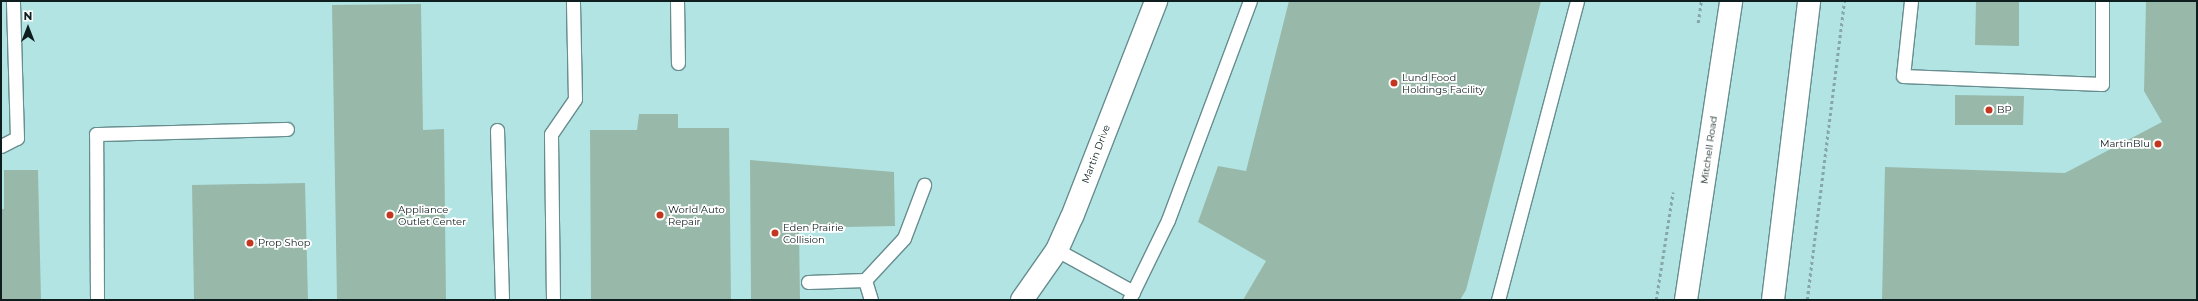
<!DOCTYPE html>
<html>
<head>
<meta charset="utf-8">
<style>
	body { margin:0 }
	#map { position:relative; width:2198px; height:301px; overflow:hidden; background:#c5eeef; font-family:Montserrat,sans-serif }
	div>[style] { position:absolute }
	.built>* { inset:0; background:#b2e4e4 }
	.building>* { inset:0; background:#98b9a9 }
	.path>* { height:2.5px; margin-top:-1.25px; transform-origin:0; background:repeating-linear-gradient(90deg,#86a6a7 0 3px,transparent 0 6px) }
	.roads { filter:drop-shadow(1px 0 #678d8e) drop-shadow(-1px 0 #678d8e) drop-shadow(0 1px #678d8e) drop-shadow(0 -1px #678d8e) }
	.lane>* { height:13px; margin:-6.5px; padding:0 6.5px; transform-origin:6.5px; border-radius:6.5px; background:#fff }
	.secondary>* { height:22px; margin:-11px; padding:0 11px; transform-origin:11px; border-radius:11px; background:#fff }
	.dots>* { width:11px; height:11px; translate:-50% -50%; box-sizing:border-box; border:2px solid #fff; border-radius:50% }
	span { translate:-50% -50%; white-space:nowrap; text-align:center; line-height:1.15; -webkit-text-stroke:3.5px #fff; paint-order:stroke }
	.poi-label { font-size:10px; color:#0e1e1e }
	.left { translate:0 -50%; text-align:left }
	.right { translate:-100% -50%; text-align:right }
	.street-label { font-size:10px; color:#0e1e1e }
	.frame { position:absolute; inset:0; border:2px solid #0e1e1e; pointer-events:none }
	.north { position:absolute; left:8px; top:8px; width:40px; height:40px; -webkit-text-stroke:3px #fff; paint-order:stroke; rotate:0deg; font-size:11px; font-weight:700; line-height:16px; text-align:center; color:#0e1e1e }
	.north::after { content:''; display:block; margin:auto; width:14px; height:18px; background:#0e1e1e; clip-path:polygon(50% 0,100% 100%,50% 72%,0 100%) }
</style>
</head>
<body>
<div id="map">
	<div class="built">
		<i style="clip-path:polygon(1px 1px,2197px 1px,2197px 300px,1px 300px)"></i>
	</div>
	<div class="building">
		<i style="clip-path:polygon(1289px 1px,1541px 1px,1466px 290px,1460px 300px,1243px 300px,1266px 261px,1198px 222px,1218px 166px,1246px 171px)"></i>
		<i style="clip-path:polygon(1976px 1px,2019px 1px,2019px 46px,1975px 45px)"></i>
		<i style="clip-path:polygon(2146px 1px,2197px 1px,2197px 300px,1882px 300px,1885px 167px,2065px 173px,2162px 122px,2144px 91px)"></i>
		<i style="clip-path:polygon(421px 4px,423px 130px,444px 129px,446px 300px,337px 300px,332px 5px)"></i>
		<i style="clip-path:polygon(1955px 95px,2024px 96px,2023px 125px,1955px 125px)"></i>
		<i style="clip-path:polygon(639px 114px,678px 114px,678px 128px,729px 128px,731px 300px,591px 300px,590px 130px,637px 130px)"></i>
		<i style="clip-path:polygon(750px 160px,894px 172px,895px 226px,799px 228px,800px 300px,751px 300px)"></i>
		<i style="clip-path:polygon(4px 170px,38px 170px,41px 300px,1px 300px,1px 209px,4px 209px)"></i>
		<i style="clip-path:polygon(305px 183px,308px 300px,194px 300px,192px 185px)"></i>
	</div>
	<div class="path">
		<i style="left:1698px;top:23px;width:22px;rotate:-82deg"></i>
		<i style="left:1656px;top:300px;width:109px;rotate:-81.1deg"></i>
		<i style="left:1807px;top:300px;width:301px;rotate:-82.9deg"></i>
	</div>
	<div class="roads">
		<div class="lane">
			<i style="left:677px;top:1px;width:62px;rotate:89.1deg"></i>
			<i style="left:1911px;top:1px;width:75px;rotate:96.1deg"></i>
			<i style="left:1903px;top:76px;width:199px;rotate:2.3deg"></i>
			<i style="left:2102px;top:84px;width:83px;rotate:-90deg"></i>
			<i style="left:497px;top:130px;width:170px;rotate:88.3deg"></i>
			<i style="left:1px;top:146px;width:18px;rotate:-27deg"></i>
			<i style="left:17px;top:138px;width:137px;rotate:-91.7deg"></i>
			<i style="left:1057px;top:250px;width:87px;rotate:28.9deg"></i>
			<i style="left:808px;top:282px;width:57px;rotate:-2deg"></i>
			<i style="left:97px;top:300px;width:166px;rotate:-90.3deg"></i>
			<i style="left:96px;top:134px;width:191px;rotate:-1.5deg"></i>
			<i style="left:553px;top:300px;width:166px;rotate:-90.7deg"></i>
			<i style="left:551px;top:134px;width:42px;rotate:-55.6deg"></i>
			<i style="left:575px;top:99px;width:98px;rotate:-91.2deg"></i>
			<i style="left:871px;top:300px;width:21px;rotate:-107deg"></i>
			<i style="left:865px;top:280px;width:57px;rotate:-47.1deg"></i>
			<i style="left:904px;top:238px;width:57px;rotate:-69.3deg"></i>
			<i style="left:1129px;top:300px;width:89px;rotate:-64deg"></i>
			<i style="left:1168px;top:220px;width:234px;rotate:-69.5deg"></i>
			<i style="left:1498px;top:300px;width:309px;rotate:-75.2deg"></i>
		</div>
		<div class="secondary">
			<i style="left:1022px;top:300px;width:61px;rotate:-55deg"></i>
			<i style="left:1057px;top:250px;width:36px;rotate:-66deg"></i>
			<i style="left:1072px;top:217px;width:232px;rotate:-68.7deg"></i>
			<i style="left:1686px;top:300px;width:302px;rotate:-81.4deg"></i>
			<i style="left:1773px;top:300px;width:301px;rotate:-83.1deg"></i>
		</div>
	</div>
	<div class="dots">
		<i style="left:1394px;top:83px;background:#c33721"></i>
		<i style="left:1989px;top:110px;background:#c33721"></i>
		<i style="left:2158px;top:144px;background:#c33721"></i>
		<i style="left:390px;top:215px;background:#c33721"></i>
		<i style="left:660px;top:215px;background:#c33721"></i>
		<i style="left:775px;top:233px;background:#c33721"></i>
		<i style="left:250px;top:243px;background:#c33721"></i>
	</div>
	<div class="poi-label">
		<span class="left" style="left:1402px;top:83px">Lund Food<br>Holdings Facility</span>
		<span class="left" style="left:1997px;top:110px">BP</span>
		<span class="right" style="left:2150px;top:144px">MartinBlu</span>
		<span class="left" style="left:398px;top:215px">Appliance<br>Outlet Center</span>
		<span class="left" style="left:668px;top:215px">World Auto<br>Repair</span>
		<span class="left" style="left:783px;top:233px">Eden Prairie<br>Collision</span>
		<span class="left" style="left:258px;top:243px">Prop Shop</span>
	</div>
	<div class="street-label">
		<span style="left:1709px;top:150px;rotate:-82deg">Mitchell Road</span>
		<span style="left:1096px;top:154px;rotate:-69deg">Martin Drive</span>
	</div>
	<div class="frame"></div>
	<div class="north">N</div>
</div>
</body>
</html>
